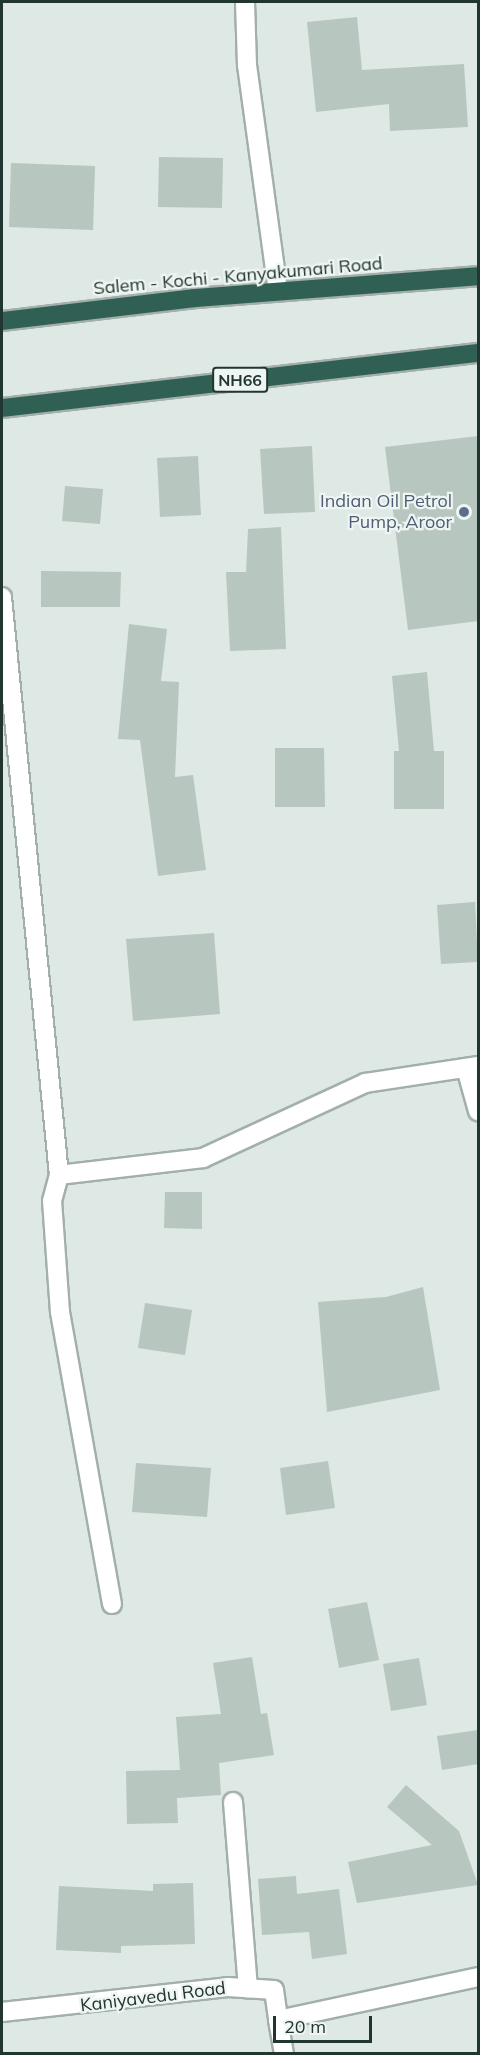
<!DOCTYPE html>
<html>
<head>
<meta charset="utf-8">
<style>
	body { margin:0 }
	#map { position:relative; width:480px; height:2055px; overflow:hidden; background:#dee8e4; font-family:Mulish,sans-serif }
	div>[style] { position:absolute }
	.building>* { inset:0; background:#b7c6bf }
	.roads { filter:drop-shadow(2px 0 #a2afaa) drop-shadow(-2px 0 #a2afaa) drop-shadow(0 2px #a2afaa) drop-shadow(0 -2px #a2afaa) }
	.minor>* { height:18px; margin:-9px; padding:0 9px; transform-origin:9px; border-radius:9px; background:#fff }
	.highway>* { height:18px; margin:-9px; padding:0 9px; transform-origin:9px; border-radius:9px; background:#306054 }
	.dots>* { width:16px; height:16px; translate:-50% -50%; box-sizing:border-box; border:3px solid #eef5f2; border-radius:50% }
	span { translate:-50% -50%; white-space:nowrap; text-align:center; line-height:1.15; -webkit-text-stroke:4.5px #eef5f2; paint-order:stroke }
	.shield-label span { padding:2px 4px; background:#eef5f2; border:2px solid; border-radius:4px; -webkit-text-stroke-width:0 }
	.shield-label { font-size:16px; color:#213630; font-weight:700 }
	.street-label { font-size:18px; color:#213630 }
	.service-label { font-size:18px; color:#4e5e75 }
	.right { translate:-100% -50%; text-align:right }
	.frame { position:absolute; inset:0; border:3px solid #213630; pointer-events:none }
	.scale { position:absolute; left:273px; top:2016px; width:99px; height:27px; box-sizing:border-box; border:3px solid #213630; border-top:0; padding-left:8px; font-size:18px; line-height:21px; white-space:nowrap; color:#213630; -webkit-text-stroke:4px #eef5f2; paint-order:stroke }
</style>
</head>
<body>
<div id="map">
	<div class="building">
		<i style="clip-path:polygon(357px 17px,362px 70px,464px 64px,468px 127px,390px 131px,389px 104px,316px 112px,307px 22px)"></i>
		<i style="clip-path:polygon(159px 157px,223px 158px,222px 208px,158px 207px)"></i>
		<i style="clip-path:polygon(11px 163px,95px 166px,93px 230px,9px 227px)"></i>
		<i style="clip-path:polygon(478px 436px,478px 621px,408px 630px,385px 447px)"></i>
		<i style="clip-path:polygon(312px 446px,315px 512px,264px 514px,260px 449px)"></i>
		<i style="clip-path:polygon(198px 456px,201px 515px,160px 517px,157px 458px)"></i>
		<i style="clip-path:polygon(65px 486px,103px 489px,100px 524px,62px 521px)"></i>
		<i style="clip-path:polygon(281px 527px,286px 649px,230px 651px,226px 572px,246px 572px,248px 529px)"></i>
		<i style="clip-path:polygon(41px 571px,121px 572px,120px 607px,41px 607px)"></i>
		<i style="clip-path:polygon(129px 624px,167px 629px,161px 681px,179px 682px,175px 777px,193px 775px,206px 870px,158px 876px,140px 740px,118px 739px)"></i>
		<i style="clip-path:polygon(427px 672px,434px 751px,444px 751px,444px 809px,394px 809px,394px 751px,399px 751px,392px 676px)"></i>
		<i style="clip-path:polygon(275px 748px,324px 748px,325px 807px,275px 807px)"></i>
		<i style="clip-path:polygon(475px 902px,478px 962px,441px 964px,437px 905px)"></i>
		<i style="clip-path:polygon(214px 933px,220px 1014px,133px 1021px,126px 939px)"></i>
		<i style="clip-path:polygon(165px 1192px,202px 1192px,202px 1229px,164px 1228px)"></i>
		<i style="clip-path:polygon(423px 1287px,440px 1390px,327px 1412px,318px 1302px,386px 1297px)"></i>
		<i style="clip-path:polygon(145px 1303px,192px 1310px,185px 1355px,138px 1348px)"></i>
		<i style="clip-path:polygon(328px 1461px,335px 1508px,286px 1515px,280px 1468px)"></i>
		<i style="clip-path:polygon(136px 1463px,211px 1468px,207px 1517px,132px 1512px)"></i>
		<i style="clip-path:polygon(367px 1602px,379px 1660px,339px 1668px,328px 1609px)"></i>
		<i style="clip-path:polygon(252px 1657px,261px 1714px,267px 1713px,274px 1755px,219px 1763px,221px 1795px,177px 1798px,178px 1823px,127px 1824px,126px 1771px,180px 1770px,176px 1717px,221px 1714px,213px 1663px)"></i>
		<i style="clip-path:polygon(419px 1658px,427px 1705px,391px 1711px,383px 1664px)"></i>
		<i style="clip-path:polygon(478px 1730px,478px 1764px,442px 1770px,437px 1736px)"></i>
		<i style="clip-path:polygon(406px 1785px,459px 1831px,478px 1885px,357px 1903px,348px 1862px,432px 1845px,387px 1807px)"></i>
		<i style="clip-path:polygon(296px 1876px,297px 1894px,339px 1889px,347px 1954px,312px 1959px,309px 1932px,262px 1935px,258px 1879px)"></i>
		<i style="clip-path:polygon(193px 1883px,195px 1944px,121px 1946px,121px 1953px,56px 1950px,59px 1886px,153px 1891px,153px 1884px)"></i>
	</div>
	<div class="roads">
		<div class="minor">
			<i style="left:245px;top:2px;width:63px;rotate:88.2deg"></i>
			<i style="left:247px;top:65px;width:228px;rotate:82.2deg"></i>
			<i style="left:2px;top:597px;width:581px;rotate:84.37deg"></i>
			<i style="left:466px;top:1068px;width:45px;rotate:74.4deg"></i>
			<i style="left:112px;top:1604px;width:297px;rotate:-100.1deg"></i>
			<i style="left:60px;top:1312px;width:111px;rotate:-94.1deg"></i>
			<i style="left:52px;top:1201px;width:27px;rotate:-75deg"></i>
			<i style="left:59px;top:1175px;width:145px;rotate:-6.7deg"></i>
			<i style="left:203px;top:1158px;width:179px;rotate:-24.8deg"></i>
			<i style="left:365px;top:1083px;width:114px;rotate:-8.6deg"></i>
			<i style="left:233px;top:1802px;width:187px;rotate:85.4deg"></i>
			<i style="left:2px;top:2012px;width:227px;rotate:-6.3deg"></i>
			<i style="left:228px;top:1987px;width:46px;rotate:3.7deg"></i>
			<i style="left:274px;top:1990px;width:30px;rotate:82deg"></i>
			<i style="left:284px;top:2054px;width:35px;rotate:-100deg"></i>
			<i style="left:278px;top:2020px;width:205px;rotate:-12.1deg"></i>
		</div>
		<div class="highway">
			<i style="left:2px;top:321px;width:194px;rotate:-6.8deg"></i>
			<i style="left:195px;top:298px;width:284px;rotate:-4.4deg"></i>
			<i style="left:2px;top:408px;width:479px;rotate:-6.6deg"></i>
		</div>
	</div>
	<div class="dots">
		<i style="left:464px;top:512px;background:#5c6f8a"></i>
	</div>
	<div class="shield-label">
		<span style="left:240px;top:380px">NH66</span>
	</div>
	<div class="street-label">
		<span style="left:238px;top:276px;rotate:-5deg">Salem - Kochi - Kanyakumari Road</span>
		<span style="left:153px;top:1997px;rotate:-7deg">Kaniyavedu Road</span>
	</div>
	<div class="service-label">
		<span class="right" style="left:452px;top:512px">Indian Oil Petrol<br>Pump, Aroor</span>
	</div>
	<div class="frame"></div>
	<div class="scale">20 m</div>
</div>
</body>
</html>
